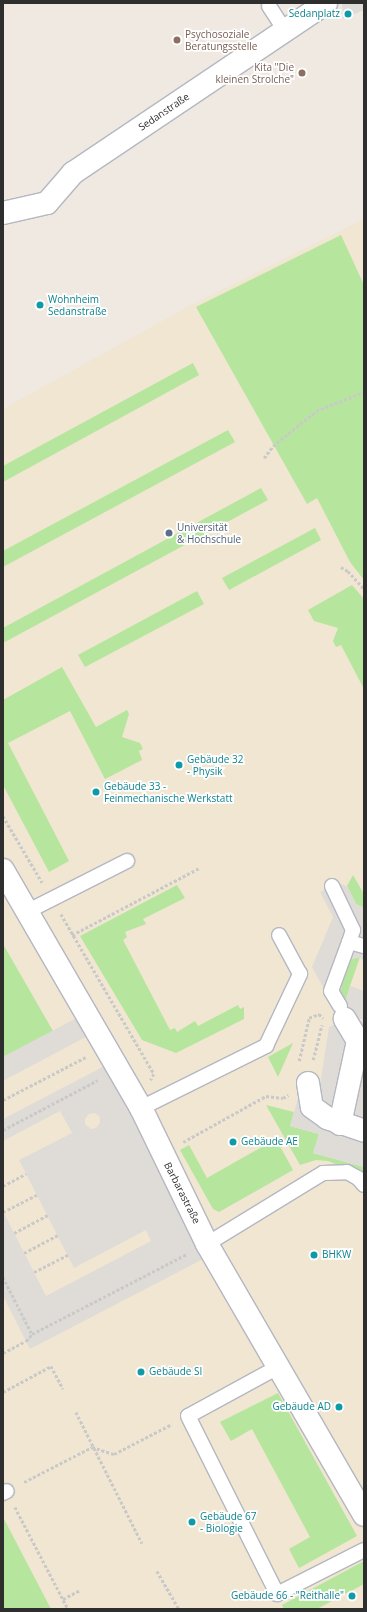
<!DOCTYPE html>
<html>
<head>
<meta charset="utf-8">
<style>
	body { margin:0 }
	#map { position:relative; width:367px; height:1612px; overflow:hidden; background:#efe9e1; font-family:"Open Sans",sans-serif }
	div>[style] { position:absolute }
	.education>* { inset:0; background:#f0e6d1 }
	.green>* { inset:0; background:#b6e59e }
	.plaza>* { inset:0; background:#dfdcd8 }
	.path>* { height:2.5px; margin-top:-1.25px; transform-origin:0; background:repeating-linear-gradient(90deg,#c9c9c9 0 3px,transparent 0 5px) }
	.roads { filter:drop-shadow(1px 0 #b4b7c1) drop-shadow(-1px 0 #b4b7c1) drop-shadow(0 1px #b4b7c1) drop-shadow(0 -1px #b4b7c1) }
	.lane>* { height:14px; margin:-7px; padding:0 7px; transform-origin:7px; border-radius:7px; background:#fff }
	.street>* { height:22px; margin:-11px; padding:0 11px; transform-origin:11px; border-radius:11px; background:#fff }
	.dots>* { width:11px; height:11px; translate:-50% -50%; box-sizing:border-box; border:2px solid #fff; border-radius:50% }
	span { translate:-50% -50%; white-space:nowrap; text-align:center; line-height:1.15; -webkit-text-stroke:3.5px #fff; paint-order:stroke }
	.culture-label { font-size:10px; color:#0d838f }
	.right { translate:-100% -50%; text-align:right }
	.left { translate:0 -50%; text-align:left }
	.education-label { font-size:10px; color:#785e54 }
	.street-label { font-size:10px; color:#2e2e2e }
	.service-label { font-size:10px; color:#4e5e75 }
	.frame { position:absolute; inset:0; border:4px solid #2e2e2e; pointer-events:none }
</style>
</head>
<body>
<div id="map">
	<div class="education">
		<i style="clip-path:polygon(364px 219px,364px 1609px,3px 1609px,3px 409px,193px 304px)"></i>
	</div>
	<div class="green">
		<i style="clip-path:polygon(341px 235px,364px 285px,364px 580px,350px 562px,317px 498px,307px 504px,196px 307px)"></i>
		<i style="clip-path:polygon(193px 363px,199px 375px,3px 482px,3px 466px)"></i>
		<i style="clip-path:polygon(228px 430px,235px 442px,3px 567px,3px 551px)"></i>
		<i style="clip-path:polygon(261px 488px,268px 500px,3px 643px,3px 628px)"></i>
		<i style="clip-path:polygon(315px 528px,321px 540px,229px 590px,222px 578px)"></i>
		<i style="clip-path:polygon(352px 585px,364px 599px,364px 689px,341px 645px,336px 647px,333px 641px,338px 628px,314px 621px,308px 610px)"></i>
		<i style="clip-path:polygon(197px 591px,204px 604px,85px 667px,78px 655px)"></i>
		<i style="clip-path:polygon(62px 667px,96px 727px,127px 710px,129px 714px,122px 737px,140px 743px,143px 749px,139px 751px,142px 760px,105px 779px,70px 711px,8px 743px,69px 861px,49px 872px,3px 785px,3px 700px)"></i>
		<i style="clip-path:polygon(353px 875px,364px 894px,364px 908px,356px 904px,347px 886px)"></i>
		<i style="clip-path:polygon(177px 885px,185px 898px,143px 919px,146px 924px,125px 932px,127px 937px,123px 940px,170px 1030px,175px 1028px,177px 1032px,195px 1021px,198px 1026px,238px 1005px,240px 1009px,244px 1007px,244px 1019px,176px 1053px,142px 1040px,80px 936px)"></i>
		<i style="clip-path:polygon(3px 944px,53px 1031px,3px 1057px)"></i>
		<i style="clip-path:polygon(360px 957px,350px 986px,345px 1003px,339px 997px,342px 985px,340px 978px,348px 960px)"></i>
		<i style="clip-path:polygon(293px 1043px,278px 1077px,268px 1057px)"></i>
		<i style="clip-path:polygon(266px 1105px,294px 1112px,290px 1126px,319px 1134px,313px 1153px,364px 1167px,364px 1175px,328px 1161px,316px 1160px,300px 1165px)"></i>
		<i style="clip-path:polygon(276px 1139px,293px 1170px,219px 1212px,213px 1209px,180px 1150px,189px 1145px,207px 1178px)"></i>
		<i style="clip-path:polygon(278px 1393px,357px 1536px,299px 1568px,289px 1549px,310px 1537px,252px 1429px,231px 1441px,220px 1422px)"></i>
		<i style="clip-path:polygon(3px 1517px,51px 1609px,3px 1609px)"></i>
		<i style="clip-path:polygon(364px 1561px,364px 1584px,317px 1609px,284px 1609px,282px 1605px)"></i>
	</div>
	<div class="plaza">
		<i style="clip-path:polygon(342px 3px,364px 3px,364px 10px,343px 19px)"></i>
		<i style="clip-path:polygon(337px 883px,347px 886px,356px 904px,364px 908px,364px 962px,360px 957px,348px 960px,340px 978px,342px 985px,335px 1009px,312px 967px,333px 917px,320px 892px)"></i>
		<i style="clip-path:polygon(350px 986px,364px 991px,364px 1020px,350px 1016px,345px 1003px)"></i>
		<i style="clip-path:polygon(86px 1013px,97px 1031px,3px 1081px,3px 1057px)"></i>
		<i style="clip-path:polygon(348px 1018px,364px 1022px,364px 1167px,313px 1153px,319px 1134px,290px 1126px,300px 1092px,320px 1085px,329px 1027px)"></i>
		<i style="clip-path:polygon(evenodd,114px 1061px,213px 1254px,30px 1349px,3px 1296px,3px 1211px,46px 1296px,151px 1241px,146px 1230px,74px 1268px,19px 1160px,72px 1133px,60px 1111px,3px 1141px,3px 1119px,114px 1061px,95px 1113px,100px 1117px,100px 1123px,96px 1128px,91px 1129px,85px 1124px,85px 1119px,89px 1114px,95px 1113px)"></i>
	</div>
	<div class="path">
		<i style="left:264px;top:458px;width:15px;rotate:-53deg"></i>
		<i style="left:273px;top:446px;width:55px;rotate:-39.1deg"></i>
		<i style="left:316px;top:411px;width:52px;rotate:-21.6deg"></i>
		<i style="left:341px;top:567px;width:8px;rotate:30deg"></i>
		<i style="left:348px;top:571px;width:24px;rotate:48deg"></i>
		<i style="left:3px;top:816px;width:77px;rotate:59.4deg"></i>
		<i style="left:61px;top:914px;width:185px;rotate:59.8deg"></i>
		<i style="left:154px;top:1074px;width:7px;rotate:117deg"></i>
		<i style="left:72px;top:935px;width:144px;rotate:-27.8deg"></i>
		<i style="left:313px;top:1060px;width:36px;rotate:-76deg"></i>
		<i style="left:299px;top:1061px;width:44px;rotate:-76.9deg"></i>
		<i style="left:309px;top:1018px;width:11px;rotate:-22deg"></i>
		<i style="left:319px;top:1014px;width:6px;rotate:45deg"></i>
		<i style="left:3px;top:1100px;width:93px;rotate:-27.4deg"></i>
		<i style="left:3px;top:1130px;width:107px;rotate:-27.8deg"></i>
		<i style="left:183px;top:1142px;width:95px;rotate:-29deg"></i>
		<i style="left:266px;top:1096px;width:17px;rotate:7deg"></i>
		<i style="left:283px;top:1098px;width:6px;rotate:-31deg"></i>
		<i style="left:3px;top:1186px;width:26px;rotate:-28deg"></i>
		<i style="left:3px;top:1212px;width:38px;rotate:-27deg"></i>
		<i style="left:14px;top:1233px;width:38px;rotate:-28deg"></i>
		<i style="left:24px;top:1253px;width:38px;rotate:-28deg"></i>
		<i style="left:34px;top:1272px;width:38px;rotate:-27deg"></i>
		<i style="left:3px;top:1277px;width:64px;rotate:63deg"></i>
		<i style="left:3px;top:1353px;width:26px;rotate:-28deg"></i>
		<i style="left:26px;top:1341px;width:9px;rotate:-49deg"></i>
		<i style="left:32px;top:1334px;width:174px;rotate:-27.3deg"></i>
		<i style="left:3px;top:1392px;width:55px;rotate:-28.4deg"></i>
		<i style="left:51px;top:1366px;width:26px;rotate:62deg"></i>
		<i style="left:76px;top:1412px;width:147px;rotate:63.3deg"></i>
		<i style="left:24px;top:1482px;width:76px;rotate:-27.2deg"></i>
		<i style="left:92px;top:1447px;width:23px;rotate:18deg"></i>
		<i style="left:114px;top:1454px;width:65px;rotate:-27.3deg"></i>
		<i style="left:15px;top:1507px;width:115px;rotate:62.5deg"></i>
		<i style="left:157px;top:1571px;width:44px;rotate:59.9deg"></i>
		<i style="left:63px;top:1599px;width:19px;rotate:-28deg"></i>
	</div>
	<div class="roads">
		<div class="lane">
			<i style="left:269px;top:6px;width:30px;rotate:57deg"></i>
			<i style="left:332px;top:886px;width:49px;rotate:64.5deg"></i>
			<i style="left:353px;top:930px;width:13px;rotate:108deg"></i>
			<i style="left:349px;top:942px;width:16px;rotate:15deg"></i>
			<i style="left:28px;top:911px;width:111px;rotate:-26.8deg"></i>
			<i style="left:340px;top:1006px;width:17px;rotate:-121deg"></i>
			<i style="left:331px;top:991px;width:52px;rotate:-69.8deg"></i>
			<i style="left:141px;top:1108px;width:140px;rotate:-26.4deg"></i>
			<i style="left:266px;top:1046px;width:80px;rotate:-64.7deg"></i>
			<i style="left:300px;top:974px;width:44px;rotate:-118.3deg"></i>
			<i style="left:207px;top:1244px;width:136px;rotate:-31.5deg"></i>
			<i style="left:323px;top:1173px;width:24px;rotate:-2deg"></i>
			<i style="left:347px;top:1172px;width:13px;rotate:29deg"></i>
			<i style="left:358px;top:1178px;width:9px;rotate:49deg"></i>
			<i style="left:278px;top:1367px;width:102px;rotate:151.4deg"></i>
			<i style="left:188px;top:1416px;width:199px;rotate:63.4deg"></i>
			<i style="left:277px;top:1594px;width:97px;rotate:-26.8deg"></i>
			<i style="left:3px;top:1493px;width:4px;rotate:-27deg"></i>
		</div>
		<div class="street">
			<i style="left:3px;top:213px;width:45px;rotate:-12.8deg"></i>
			<i style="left:47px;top:203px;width:40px;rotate:-49deg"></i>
			<i style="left:73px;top:173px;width:305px;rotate:-33.9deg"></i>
			<i style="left:3px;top:870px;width:275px;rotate:59.9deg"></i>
			<i style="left:141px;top:1108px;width:151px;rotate:64.1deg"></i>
			<i style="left:207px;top:1244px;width:313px;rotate:59.9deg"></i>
			<i style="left:308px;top:1083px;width:24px;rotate:81deg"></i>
			<i style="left:312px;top:1107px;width:19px;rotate:36deg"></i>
			<i style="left:327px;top:1118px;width:39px;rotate:19deg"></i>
			<i style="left:340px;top:1124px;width:85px;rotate:-77.8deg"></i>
			<i style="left:358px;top:1041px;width:26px;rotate:-121deg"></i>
		</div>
	</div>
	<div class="dots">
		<i style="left:348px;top:14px;background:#0f9aa8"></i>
		<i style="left:177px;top:40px;background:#8d6e63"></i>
		<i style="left:302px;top:73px;background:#8d6e63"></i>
		<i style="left:40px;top:305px;background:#0f9aa8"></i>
		<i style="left:169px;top:533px;background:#5c6f8a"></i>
		<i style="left:179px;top:765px;background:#0f9aa8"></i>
		<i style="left:96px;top:792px;background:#0f9aa8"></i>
		<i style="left:233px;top:1142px;background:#0f9aa8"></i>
		<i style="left:314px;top:1255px;background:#0f9aa8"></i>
		<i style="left:141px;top:1372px;background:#0f9aa8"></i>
		<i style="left:339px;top:1407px;background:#0f9aa8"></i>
		<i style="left:192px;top:1522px;background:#0f9aa8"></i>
		<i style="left:352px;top:1596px;background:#0f9aa8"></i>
	</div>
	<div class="culture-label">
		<span class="right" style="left:340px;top:14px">Sedanplatz</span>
		<span class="left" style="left:48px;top:305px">Wohnheim<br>Sedanstraße</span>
		<span class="left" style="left:187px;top:765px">Gebäude 32<br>- Physik</span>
		<span class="left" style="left:104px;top:792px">Gebäude 33 -<br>Feinmechanische Werkstatt</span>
		<span class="left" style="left:241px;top:1142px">Gebäude AE</span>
		<span class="left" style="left:322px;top:1255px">BHKW</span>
		<span class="left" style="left:149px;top:1372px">Gebäude SI</span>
		<span class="right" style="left:331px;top:1407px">Gebäude AD</span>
		<span class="left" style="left:200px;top:1522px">Gebäude 67<br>- Biologie</span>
		<span class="right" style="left:344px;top:1596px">Gebäude 66 - "Reithalle"</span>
	</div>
	<div class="education-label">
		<span class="left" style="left:185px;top:40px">Psychosoziale<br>Beratungsstelle</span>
		<span class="right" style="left:294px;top:73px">Kita "Die<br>kleinen Strolche"</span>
	</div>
	<div class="street-label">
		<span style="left:164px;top:112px;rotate:-34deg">Sedanstraße</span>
		<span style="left:182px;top:1193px;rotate:63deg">Barbarastraße</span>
	</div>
	<div class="service-label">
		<span class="left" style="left:177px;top:533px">Universität<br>&amp; Hochschule</span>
	</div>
	<div class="frame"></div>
</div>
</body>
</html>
